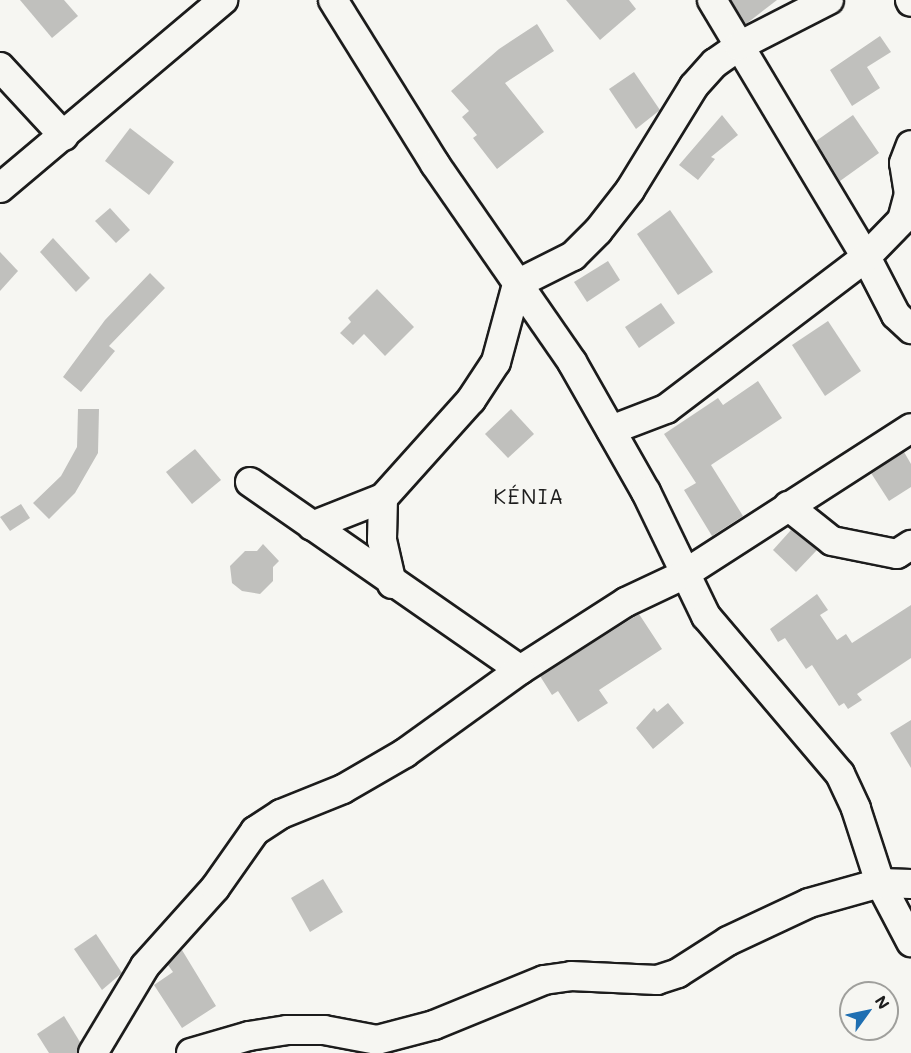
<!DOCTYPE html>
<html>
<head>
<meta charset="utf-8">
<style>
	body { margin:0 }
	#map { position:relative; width:911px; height:1053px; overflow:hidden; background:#f6f6f2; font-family:Mali,sans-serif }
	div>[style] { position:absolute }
	.building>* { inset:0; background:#c0c0bd }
	.roads { filter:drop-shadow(2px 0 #1c1c1c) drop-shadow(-2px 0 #1c1c1c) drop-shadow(0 2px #1c1c1c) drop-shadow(0 -2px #1c1c1c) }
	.minor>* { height:28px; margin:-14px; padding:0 14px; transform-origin:14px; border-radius:14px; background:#f6f6f2 }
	span { translate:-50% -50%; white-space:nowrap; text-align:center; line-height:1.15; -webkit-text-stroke:4.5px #f6f6f2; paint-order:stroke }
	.neighbourhood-label { font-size:21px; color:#1c1c1c; letter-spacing:1.5px }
	.north { position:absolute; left:839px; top:981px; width:60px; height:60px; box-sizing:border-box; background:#f6f6f2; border:2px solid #9f9f9c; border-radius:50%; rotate:57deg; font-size:16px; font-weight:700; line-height:24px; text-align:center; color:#1c1c1c }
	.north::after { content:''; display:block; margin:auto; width:21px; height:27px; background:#1f6fb2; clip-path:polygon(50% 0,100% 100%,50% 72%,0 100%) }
</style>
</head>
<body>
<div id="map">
	<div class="building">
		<i style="clip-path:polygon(20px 0,64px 0,78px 16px,52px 38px)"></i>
		<i style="clip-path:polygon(566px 0,629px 0,636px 9px,600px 40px)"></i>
		<i style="clip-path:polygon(731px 0,777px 0,746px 24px)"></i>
		<i style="clip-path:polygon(537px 24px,554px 51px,505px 83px,544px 132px,497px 169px,473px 138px,477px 135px,462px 117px,469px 111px,451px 91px,499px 49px)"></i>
		<i style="clip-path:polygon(880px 36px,891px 52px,867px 67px,880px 88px,852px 106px,830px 70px)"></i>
		<i style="clip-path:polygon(634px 72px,660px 110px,636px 129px,609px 89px)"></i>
		<i style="clip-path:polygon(722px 115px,738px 135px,711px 157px,715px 159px,698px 180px,679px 165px)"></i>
		<i style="clip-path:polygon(853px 115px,879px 153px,840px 181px,816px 141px)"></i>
		<i style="clip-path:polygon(130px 128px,174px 162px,149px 195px,105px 161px)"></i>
		<i style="clip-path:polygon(110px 208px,130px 230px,116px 243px,95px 221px)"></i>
		<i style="clip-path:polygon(670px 210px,713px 272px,678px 295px,637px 234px)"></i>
		<i style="clip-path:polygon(53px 238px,90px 278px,76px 292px,40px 252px)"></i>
		<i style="clip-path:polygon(0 252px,18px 271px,0 291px)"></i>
		<i style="clip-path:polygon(608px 261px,620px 280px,587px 302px,574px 282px)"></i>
		<i style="clip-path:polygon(150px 273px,165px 288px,109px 346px,115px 351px,81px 392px,63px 377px,105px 320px)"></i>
		<i style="clip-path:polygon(377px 289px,414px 327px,385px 356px,364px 334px,353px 345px,340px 333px,351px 322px,348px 318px)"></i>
		<i style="clip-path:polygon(661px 303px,675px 323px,639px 348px,625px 327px)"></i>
		<i style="clip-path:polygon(828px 321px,861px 371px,825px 396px,792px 345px)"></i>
		<i style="clip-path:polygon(758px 381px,782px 418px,711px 465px,743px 516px,712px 536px,684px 490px,696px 483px,664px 434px,718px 398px,723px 405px)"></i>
		<i style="clip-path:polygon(78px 409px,99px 409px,98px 453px,75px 493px,49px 519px,33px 503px,61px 476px,77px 447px)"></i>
		<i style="clip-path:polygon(511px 409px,534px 434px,508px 458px,485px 434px)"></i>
		<i style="clip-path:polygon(195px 449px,221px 480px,192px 504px,166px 472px)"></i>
		<i style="clip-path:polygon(904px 452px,911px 464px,911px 487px,889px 501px,871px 473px)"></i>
		<i style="clip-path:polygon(21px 504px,30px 518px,10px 531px,0 517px)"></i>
		<i style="clip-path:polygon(791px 530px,817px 550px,796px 572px,773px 550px)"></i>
		<i style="clip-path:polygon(263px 544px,279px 561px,273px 567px,273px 581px,260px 594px,242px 591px,232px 583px,230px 566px,245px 551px,257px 551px)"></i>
		<i style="clip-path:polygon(817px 594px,828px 610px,820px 615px,837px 640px,846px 634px,852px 643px,911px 605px,911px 658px,857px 694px,862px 700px,848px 709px,844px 703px,839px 706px,812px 665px,806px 669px,785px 638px,778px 642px,770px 629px)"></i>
		<i style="clip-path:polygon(639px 614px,662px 649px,599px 690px,608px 703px,578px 722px,558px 691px,552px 695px,540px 676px)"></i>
		<i style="clip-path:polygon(668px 703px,684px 723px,653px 749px,636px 728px,654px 708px,657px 712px)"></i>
		<i style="clip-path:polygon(911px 720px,911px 768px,890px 733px)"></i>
		<i style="clip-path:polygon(323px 879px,343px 912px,310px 932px,291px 898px)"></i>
		<i style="clip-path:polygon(96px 934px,122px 973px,102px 990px,74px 949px)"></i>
		<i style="clip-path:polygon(182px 950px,216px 1006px,182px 1028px,154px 985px,173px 972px,168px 965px)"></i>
		<i style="clip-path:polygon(64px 1016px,80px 1042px,77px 1053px,49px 1053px,37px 1034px)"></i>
	</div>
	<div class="roads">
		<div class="minor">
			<i style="left:333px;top:0;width:193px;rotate:58.1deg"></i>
			<i style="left:435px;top:164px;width:241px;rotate:55.3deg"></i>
			<i style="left:572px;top:362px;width:150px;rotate:60.4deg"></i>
			<i style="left:646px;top:492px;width:138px;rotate:64.2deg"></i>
			<i style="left:706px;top:616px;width:207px;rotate:49.7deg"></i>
			<i style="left:840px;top:774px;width:38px;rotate:65deg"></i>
			<i style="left:856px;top:809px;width:78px;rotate:72deg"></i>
			<i style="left:880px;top:883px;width:67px;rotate:62.3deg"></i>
			<i style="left:712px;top:0;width:300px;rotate:59.1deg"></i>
			<i style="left:866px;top:257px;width:65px;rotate:62.7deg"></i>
			<i style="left:896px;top:315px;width:21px;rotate:43deg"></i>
			<i style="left:910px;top:0;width:2px;rotate:63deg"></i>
			<i style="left:0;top:67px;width:94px;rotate:47.2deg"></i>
			<i style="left:0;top:188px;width:292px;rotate:-40.1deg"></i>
			<i style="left:611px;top:430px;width:59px;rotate:-20.9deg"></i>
			<i style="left:666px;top:409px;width:251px;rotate:-37.2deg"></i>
			<i style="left:866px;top:257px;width:52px;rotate:-45.8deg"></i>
			<i style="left:902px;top:220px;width:27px;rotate:-75deg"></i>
			<i style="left:909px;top:194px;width:31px;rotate:-99deg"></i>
			<i style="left:904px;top:163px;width:19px;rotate:-69deg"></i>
			<i style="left:250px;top:482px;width:329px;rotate:34.8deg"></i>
			<i style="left:520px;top:670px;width:126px;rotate:-32.7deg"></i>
			<i style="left:626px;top:602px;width:63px;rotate:-25.3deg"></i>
			<i style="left:683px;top:575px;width:271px;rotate:-32.8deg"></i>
			<i style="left:383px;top:498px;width:42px;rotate:91.4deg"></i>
			<i style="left:382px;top:540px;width:45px;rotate:77.2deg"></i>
			<i style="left:788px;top:506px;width:56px;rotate:38.5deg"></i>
			<i style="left:832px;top:541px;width:66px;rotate:11.3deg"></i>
			<i style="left:897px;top:554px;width:17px;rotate:-33deg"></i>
			<i style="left:312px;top:526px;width:76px;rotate:-21.5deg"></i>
			<i style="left:383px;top:498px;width:132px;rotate:-48.1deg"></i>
			<i style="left:471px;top:400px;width:45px;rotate:-56.7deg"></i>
			<i style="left:496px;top:362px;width:81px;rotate:-74.9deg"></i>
			<i style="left:517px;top:284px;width:63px;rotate:-26.6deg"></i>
			<i style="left:573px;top:256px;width:35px;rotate:-45deg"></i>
			<i style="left:598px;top:231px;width:52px;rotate:-52deg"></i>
			<i style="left:630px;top:190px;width:122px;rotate:-58.4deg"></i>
			<i style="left:694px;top:86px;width:31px;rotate:-48deg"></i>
			<i style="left:715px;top:63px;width:29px;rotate:-35deg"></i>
			<i style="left:739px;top:46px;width:101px;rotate:-27.1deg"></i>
			<i style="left:93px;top:1053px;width:101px;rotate:-59.1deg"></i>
			<i style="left:145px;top:966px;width:105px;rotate:-48.1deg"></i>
			<i style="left:215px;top:888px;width:70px;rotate:-54.9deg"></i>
			<i style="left:255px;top:831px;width:31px;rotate:-33deg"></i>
			<i style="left:281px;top:814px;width:67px;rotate:-22deg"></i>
			<i style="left:343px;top:789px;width:72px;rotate:-30.1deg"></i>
			<i style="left:405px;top:753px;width:142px;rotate:-35.8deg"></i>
			<i style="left:191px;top:1053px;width:60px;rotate:-16.3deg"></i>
			<i style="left:249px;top:1036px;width:38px;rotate:-9deg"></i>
			<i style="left:287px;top:1030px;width:37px"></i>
			<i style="left:324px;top:1030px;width:54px;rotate:10.7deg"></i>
			<i style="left:377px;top:1040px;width:59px;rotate:-14.7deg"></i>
			<i style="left:434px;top:1025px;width:119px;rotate:-22.2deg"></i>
			<i style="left:544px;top:980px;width:27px;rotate:-8deg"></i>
			<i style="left:571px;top:976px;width:86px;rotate:2.7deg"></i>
			<i style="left:657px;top:980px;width:22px;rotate:-18deg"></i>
			<i style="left:678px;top:973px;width:59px;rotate:-32.6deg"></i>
			<i style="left:728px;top:941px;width:89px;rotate:-25.1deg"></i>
			<i style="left:809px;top:903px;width:74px;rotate:-15.7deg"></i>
			<i style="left:880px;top:883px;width:31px;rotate:2deg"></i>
		</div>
	</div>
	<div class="neighbourhood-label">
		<span style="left:529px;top:496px">KÉNIA</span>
	</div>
	<div class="north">N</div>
</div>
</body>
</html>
